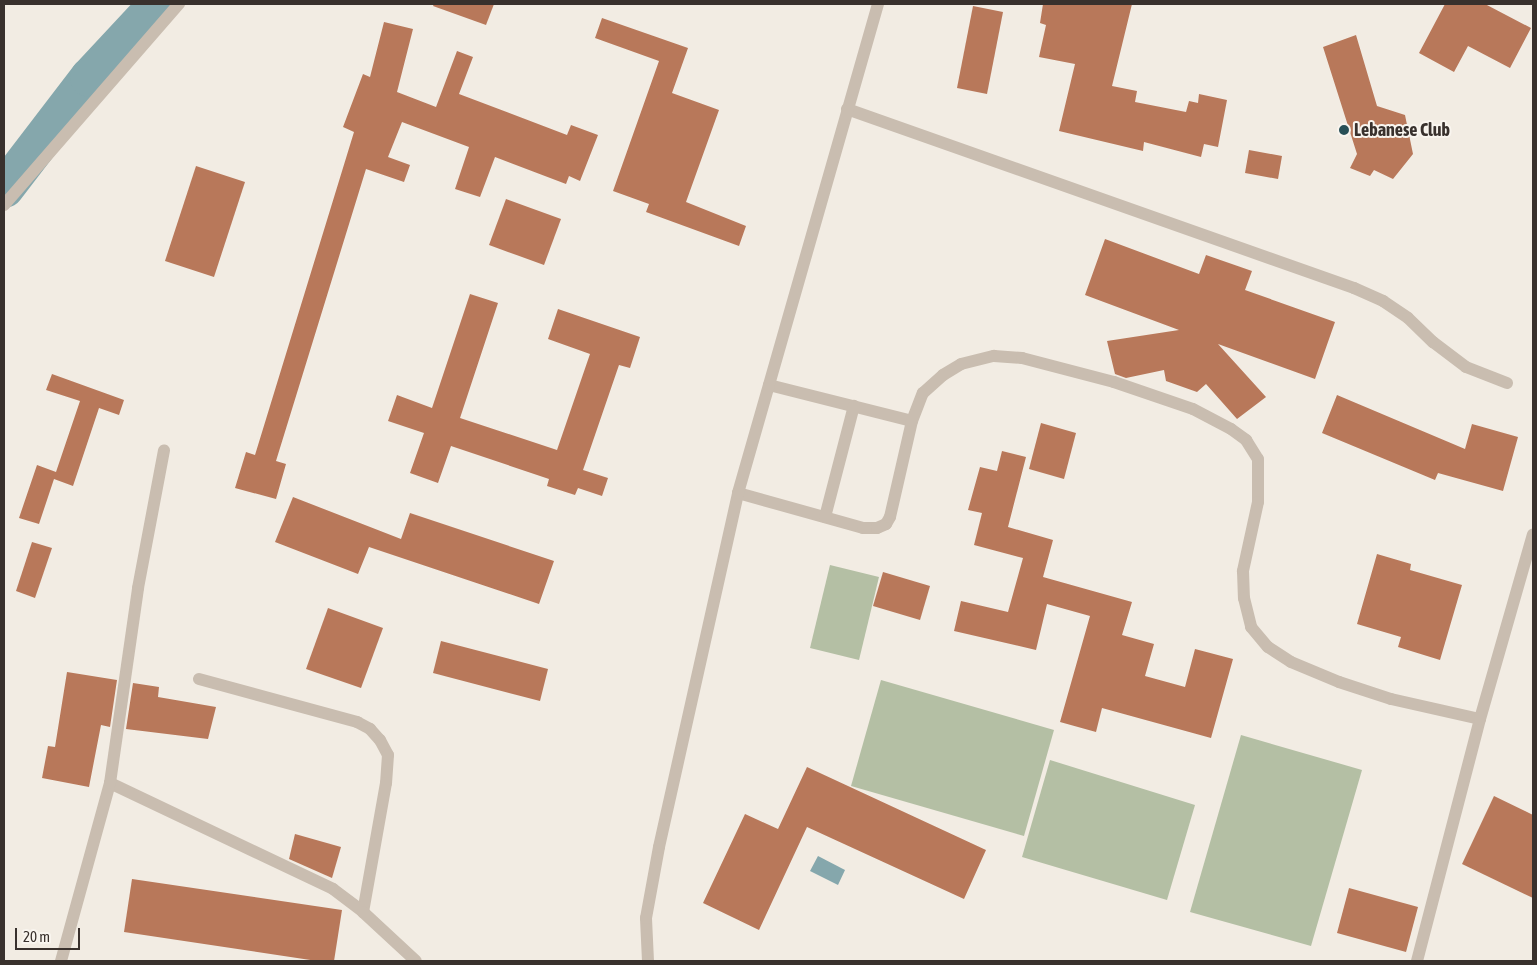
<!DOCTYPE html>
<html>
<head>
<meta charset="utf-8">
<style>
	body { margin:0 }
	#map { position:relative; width:1537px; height:965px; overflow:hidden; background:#f2ece3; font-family:"Asap Condensed",sans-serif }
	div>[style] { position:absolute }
	.green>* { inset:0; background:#b4bfa4 }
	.water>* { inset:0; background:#85a7ac }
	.river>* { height:39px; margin:-19.5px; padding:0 19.5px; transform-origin:19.5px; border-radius:19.5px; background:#85a7ac }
	.building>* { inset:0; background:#b8785a }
	.service>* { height:12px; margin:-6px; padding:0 6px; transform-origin:6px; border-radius:6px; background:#c9bdb0 }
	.minor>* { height:12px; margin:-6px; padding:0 6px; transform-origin:6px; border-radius:6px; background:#c9bdb0 }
	.dots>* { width:14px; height:14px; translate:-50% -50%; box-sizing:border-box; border:2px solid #f9f5ef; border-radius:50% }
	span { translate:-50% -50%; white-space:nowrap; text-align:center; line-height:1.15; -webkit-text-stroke:4px #f9f5ef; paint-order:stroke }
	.poi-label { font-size:18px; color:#39312d; font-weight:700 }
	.left { translate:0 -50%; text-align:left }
	.frame { position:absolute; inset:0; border:5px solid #39312d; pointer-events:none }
	.scale { position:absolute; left:15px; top:928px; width:65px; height:22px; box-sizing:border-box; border:2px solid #39312d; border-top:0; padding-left:6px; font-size:15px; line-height:18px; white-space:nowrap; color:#39312d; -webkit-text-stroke:4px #f9f5ef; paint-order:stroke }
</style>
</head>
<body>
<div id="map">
	<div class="green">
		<i style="clip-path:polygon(830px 565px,879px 577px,859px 660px,810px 648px)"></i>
		<i style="clip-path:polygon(881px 680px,1054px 730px,1024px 836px,851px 786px)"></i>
		<i style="clip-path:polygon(1241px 735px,1362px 770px,1311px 946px,1190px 912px)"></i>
		<i style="clip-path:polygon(1050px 760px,1195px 805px,1167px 900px,1022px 857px)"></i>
	</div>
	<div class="water">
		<i style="clip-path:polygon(818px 856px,845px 870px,838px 885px,810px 871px)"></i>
	</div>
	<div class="river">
		<i style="left:4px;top:188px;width:140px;rotate:-52.6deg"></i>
		<i style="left:89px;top:77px;width:100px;rotate:-47deg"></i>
	</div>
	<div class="building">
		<i style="clip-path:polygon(434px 4px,494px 4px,486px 25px,433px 6px)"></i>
		<i style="clip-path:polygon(1043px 4px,1132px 4px,1112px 86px,1137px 91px,1135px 102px,1186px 112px,1189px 101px,1198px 103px,1199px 94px,1227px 100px,1218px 147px,1204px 144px,1201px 157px,1144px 142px,1143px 151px,1059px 131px,1075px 64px,1039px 57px,1046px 25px,1040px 23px)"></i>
		<i style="clip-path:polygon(1445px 4px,1485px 4px,1531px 28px,1510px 68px,1468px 46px,1454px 72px,1419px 53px)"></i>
		<i style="clip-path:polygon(973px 6px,1003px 12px,987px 94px,957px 88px)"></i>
		<i style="clip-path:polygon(602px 18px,688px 48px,672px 93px,719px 110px,686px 202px,746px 226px,739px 246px,646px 212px,649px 204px,613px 191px,659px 61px,595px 38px)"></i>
		<i style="clip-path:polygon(384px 22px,413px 29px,397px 92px,436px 107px,457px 51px,473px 57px,459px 94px,567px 135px,571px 125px,598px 135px,580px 181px,569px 176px,566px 184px,495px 157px,480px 197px,455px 189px,469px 147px,402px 122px,388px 157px,410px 165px,404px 182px,366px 169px,276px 461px,286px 464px,276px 499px,235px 488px,246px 452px,255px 455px,354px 132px,343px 127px,363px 74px,370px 77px)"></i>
		<i style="clip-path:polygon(1356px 35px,1377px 106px,1405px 115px,1413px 154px,1393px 179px,1374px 170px,1370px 176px,1350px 168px,1357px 154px,1323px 47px)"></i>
		<i style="clip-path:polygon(1249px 150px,1282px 156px,1278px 179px,1245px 173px)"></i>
		<i style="clip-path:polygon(196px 166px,245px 182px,214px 277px,165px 261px)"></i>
		<i style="clip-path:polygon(506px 199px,561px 219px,544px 265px,489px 245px)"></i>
		<i style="clip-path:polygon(1105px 239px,1199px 274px,1206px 255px,1252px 271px,1245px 290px,1335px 322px,1315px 379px,1218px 344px,1266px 397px,1237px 419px,1206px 384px,1197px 392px,1166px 381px,1164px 370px,1126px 378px,1115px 374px,1107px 341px,1179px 330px,1085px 295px)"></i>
		<i style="clip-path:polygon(470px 294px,498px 303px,460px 418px,557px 450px,590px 354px,548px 339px,558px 309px,640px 337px,630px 368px,619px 365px,583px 470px,608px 478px,602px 496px,578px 488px,575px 495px,547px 486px,549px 479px,451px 446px,438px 483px,410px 473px,424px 433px,388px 421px,397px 395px,432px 408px)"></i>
		<i style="clip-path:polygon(52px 374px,124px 400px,119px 415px,99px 408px,73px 486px,54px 479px,39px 524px,19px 518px,37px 465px,56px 472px,80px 401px,46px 390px)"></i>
		<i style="clip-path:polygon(1337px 395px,1465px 449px,1472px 424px,1518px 437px,1503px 491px,1438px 473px,1435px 480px,1322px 433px)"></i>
		<i style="clip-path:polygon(1041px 423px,1076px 433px,1064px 479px,1029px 469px)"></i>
		<i style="clip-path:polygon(1002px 451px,1026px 457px,1008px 527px,1053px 540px,1043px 577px,1132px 602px,1122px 635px,1154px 644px,1145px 676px,1185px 687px,1195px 649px,1233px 659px,1211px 738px,1102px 708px,1096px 732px,1060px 722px,1090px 616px,1047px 604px,1036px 650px,954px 631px,961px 601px,1008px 612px,1023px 558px,974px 545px,982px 513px,968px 510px,980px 467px,997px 471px)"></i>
		<i style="clip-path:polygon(293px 497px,401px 539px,410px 513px,554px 561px,539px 604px,369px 547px,358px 574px,275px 542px)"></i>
		<i style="clip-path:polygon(32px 542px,52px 548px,35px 598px,16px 591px)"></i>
		<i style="clip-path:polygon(1377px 554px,1411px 564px,1410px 570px,1462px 585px,1440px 660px,1398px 647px,1401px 637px,1357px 624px)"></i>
		<i style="clip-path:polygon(883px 572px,930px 586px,920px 620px,873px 606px)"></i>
		<i style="clip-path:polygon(328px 608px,383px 628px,361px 688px,306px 669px)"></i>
		<i style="clip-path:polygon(441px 641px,548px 669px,540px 701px,433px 673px)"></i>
		<i style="clip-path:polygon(67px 672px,117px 680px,110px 727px,101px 725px,89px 787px,42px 778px,48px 746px,55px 747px)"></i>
		<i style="clip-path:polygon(133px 683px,159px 687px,158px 697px,216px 707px,208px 739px,126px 729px)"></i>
		<i style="clip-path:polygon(807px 767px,986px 850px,964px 899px,807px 827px,759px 930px,703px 903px,745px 814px,778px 829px)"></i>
		<i style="clip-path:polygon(1494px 796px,1533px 815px,1533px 898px,1462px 864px)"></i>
		<i style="clip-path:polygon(295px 834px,341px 847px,332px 878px,289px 859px)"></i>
		<i style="clip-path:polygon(132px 879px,342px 910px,334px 961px,317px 961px,124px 932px)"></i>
		<i style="clip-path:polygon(1349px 888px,1418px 907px,1406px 952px,1337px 933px)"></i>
	</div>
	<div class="service">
		<i style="left:847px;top:109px;width:538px;rotate:19.45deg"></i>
		<i style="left:1354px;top:288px;width:32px;rotate:24deg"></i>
		<i style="left:1383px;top:301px;width:30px;rotate:34deg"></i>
		<i style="left:1408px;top:318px;width:35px;rotate:44deg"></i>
		<i style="left:1433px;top:342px;width:41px;rotate:37.1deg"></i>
		<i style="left:1466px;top:367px;width:44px;rotate:21.3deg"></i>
		<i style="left:769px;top:385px;width:147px;rotate:14.1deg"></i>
		<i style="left:738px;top:493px;width:130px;rotate:15.6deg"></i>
		<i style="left:863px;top:528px;width:14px"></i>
		<i style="left:877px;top:528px;width:10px;rotate:-24deg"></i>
		<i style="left:886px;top:524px;width:8px;rotate:-60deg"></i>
		<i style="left:890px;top:517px;width:98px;rotate:-77.1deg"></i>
		<i style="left:912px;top:421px;width:30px;rotate:-69deg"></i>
		<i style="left:923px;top:393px;width:27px;rotate:-42deg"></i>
		<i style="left:943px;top:375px;width:21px;rotate:-31deg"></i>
		<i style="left:961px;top:364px;width:34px;rotate:-14deg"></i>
		<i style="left:994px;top:356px;width:28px;rotate:4deg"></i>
		<i style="left:1022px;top:358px;width:95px;rotate:14.6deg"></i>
		<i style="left:1114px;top:382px;width:83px;rotate:18.9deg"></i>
		<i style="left:1193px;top:409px;width:43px;rotate:27.8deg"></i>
		<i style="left:1231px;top:429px;width:19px;rotate:36deg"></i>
		<i style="left:1246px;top:440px;width:22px;rotate:58deg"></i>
		<i style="left:1258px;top:459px;width:43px;rotate:90deg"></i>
		<i style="left:1258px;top:502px;width:71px;rotate:102.3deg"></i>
		<i style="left:1243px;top:571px;width:27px;rotate:88deg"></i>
		<i style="left:1244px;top:598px;width:30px;rotate:76deg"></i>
		<i style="left:1251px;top:627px;width:26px;rotate:50deg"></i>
		<i style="left:1268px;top:647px;width:27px;rotate:33deg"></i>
		<i style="left:1291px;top:662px;width:52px;rotate:22.6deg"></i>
		<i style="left:1339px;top:682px;width:55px;rotate:18.1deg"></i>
		<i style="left:1391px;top:699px;width:91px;rotate:12.7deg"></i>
		<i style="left:825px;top:517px;width:115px;rotate:-75.4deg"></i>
	</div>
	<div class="minor">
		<i style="left:4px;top:205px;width:267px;rotate:-49deg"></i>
		<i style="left:199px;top:679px;width:164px;rotate:15.2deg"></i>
		<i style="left:357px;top:722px;width:15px;rotate:28deg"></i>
		<i style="left:370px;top:729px;width:15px;rotate:48deg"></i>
		<i style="left:380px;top:740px;width:17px;rotate:62deg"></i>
		<i style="left:388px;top:755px;width:28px;rotate:94deg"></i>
		<i style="left:386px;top:783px;width:131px;rotate:100.1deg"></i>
		<i style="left:110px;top:783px;width:247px;rotate:25.4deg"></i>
		<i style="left:333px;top:889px;width:38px;rotate:37deg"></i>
		<i style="left:363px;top:912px;width:72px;rotate:42.8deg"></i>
		<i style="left:61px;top:961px;width:185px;rotate:-74.6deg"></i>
		<i style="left:110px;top:783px;width:197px;rotate:-81.8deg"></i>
		<i style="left:138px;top:588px;width:140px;rotate:-79.3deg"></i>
		<i style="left:648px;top:961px;width:43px;rotate:-92.7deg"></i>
		<i style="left:646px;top:918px;width:72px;rotate:-79.6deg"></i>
		<i style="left:659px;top:847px;width:363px;rotate:-77.4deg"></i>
		<i style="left:738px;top:493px;width:509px;rotate:-74.02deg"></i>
		<i style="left:1417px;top:961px;width:250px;rotate:-75.4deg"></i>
		<i style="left:1480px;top:719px;width:192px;rotate:-74deg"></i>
	</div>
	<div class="dots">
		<i style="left:1344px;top:130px;background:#274f56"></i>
	</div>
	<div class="poi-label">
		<span class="left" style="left:1354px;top:130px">Lebanese Club</span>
	</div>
	<div class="frame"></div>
	<div class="scale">20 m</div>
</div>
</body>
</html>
